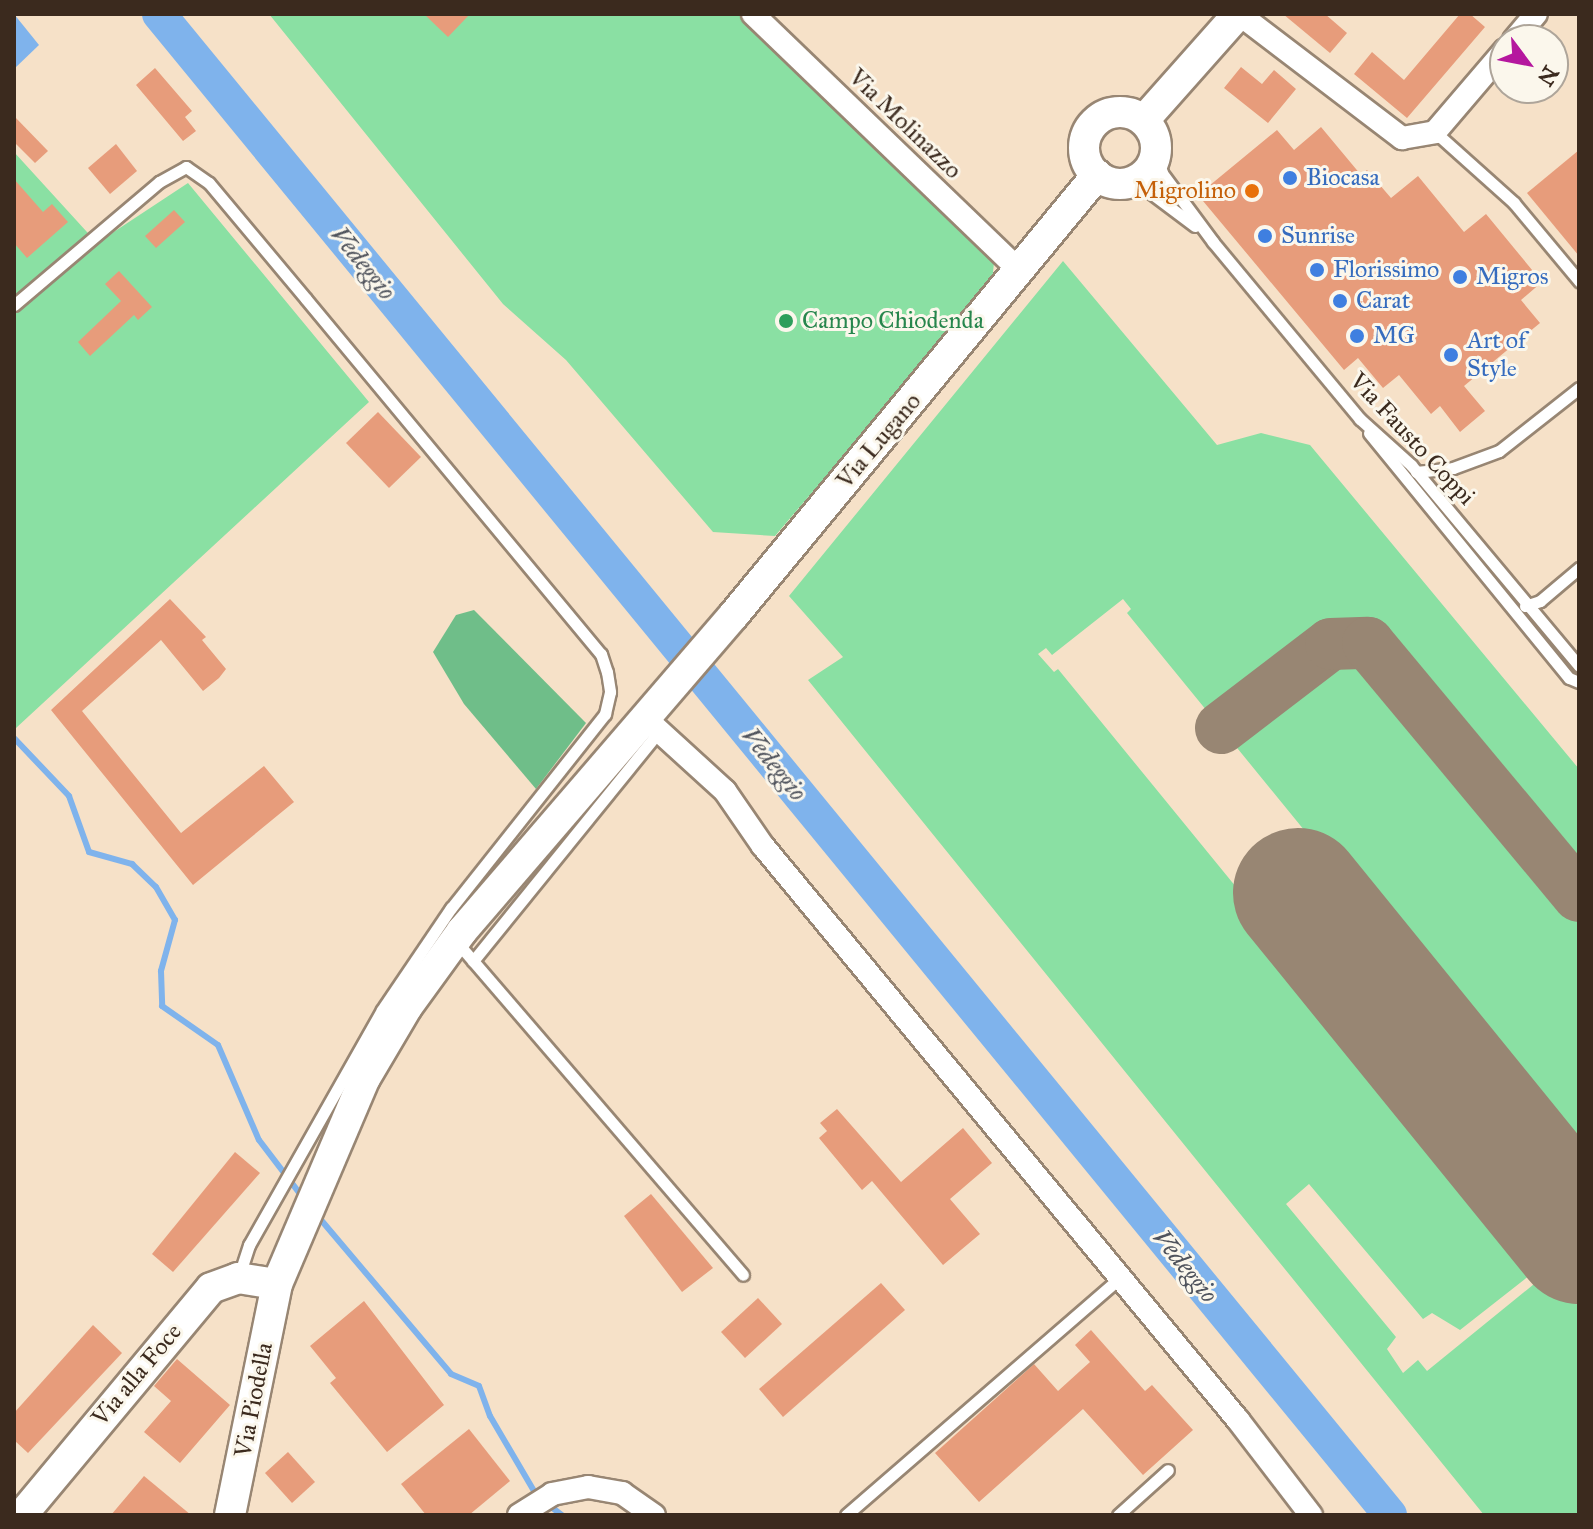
<!DOCTYPE html>
<html>
<head>
<meta charset="utf-8">
<style>
	body { margin:0 }
	#map { position:relative; width:1593px; height:1529px; overflow:hidden; background:#f6e1c8; font-family:"IM FELL Great Primer",serif }
	div>[style] { position:absolute }
	.green>* { inset:0; background:#8ae0a3 }
	.forest>* { inset:0; background:#6fbe89 }
	.water>* { inset:0; background:#7fb3ec }
	.stream>* { height:6px; margin:-3px; padding:0 3px; transform-origin:3px; border-radius:3px; background:#7fb3ec }
	.river>* { height:34px; margin:-17px; padding:0 17px; transform-origin:17px; border-radius:17px; background:#7fb3ec }
	.taxiway>* { height:52px; margin:-26px; padding:0 26px; transform-origin:26px; border-radius:26px; background:#988673 }
	.runway>* { height:130px; margin:-65px; padding:0 65px; transform-origin:65px; border-radius:65px; background:#988673 }
	.building>* { inset:0; background:#e79c7b }
	.roads { filter:drop-shadow(2px 0 #988673) drop-shadow(-2px 0 #988673) drop-shadow(0 2px #988673) drop-shadow(0 -2px #988673) }
	.lane>* { height:11px; margin:-5.5px; padding:0 5.5px; transform-origin:5.5px; border-radius:5.5px; background:#fff }
	.street>* { height:22px; margin:-11px; padding:0 11px; transform-origin:11px; border-radius:11px; background:#fff }
	.secondary>* { height:30px; margin:-15px; padding:0 15px; transform-origin:15px; border-radius:15px; background:#fff }
	.secondary>.ring { margin:-15px; padding:0; box-sizing:content-box; background:none; border:30px solid #fff; border-radius:50% }
	.dots>* { width:22px; height:22px; translate:-50% -50%; box-sizing:border-box; border:4px solid #fbf7ec; border-radius:50% }
	span { translate:-50% -50%; white-space:nowrap; text-align:center; line-height:1.15; -webkit-text-stroke:6px #fbf7ec; paint-order:stroke }
	.street-label { font-size:24px; color:#3b2a1e }
	.shop-label { font-size:24px; color:#366cbe }
	.left { translate:0 -50%; text-align:left }
	.food-label { font-size:24px; color:#c56008 }
	.right { translate:-100% -50%; text-align:right }
	.leisure-label { font-size:24px; color:#27864d }
	.water-label { font-size:26px; color:#4f535c; font-style:italic }
	.frame { position:absolute; inset:0; border:16px solid #3b2a1e; pointer-events:none }
	.north { position:absolute; left:1489px; top:24px; width:80px; height:80px; box-sizing:border-box; background:#fbf7ec; border:2px solid #aea59a; border-radius:50%; rotate:122deg; font-size:22px; font-weight:700; line-height:32px; text-align:center; color:#3b2a1e }
	.north::after { content:''; display:block; margin:auto; width:28px; height:36px; background:#b5179e; clip-path:polygon(50% 0,100% 100%,50% 72%,0 100%) }
</style>
</head>
<body>
<div id="map">
	<div class="green">
		<i style="clip-path:polygon(269px 14px,742px 14px,828px 104px,853px 117px,994px 263px,992px 281px,775px 536px,713px 532px,566px 360px,503px 304px)"></i>
		<i style="clip-path:polygon(14px 152px,97px 243px,188px 183px,369px 402px,16px 728px)"></i>
		<i style="clip-path:polygon(1063px 261px,1217px 445px,1261px 433px,1310px 445px,1579px 769px,1579px 1167px,1127px 613px,1131px 609px,1123px 599px,1052px 655px,1046px 648px,1038px 654px,1054px 672px,1058px 669px,1544px 1264px,1460px 1330px,1432px 1313px,1423px 1319px,1309px 1184px,1286px 1204px,1396px 1337px,1387px 1349px,1403px 1373px,1418px 1360px,1427px 1371px,1550px 1271px,1579px 1307px,1579px 1515px,1484px 1515px,808px 680px,843px 657px,789px 596px)"></i>
	</div>
	<div class="forest">
		<i style="clip-path:polygon(474px 610px,586px 723px,536px 789px,464px 704px,433px 652px,456px 615px)"></i>
	</div>
	<div class="water">
		<i style="clip-path:polygon(14px 14px,39px 45px,14px 69px)"></i>
	</div>
	<div class="stream">
		<i style="left:14px;top:738px;width:80px;rotate:46.5deg"></i>
		<i style="left:69px;top:796px;width:59px;rotate:70.3deg"></i>
		<i style="left:89px;top:852px;width:45px;rotate:15.6deg"></i>
		<i style="left:132px;top:864px;width:33px;rotate:44deg"></i>
		<i style="left:156px;top:887px;width:38px;rotate:60deg"></i>
		<i style="left:175px;top:920px;width:53px;rotate:105.4deg"></i>
		<i style="left:161px;top:971px;width:35px;rotate:88deg"></i>
		<i style="left:162px;top:1006px;width:68px;rotate:34.9deg"></i>
		<i style="left:218px;top:1045px;width:103px;rotate:66.7deg"></i>
		<i style="left:259px;top:1140px;width:74px;rotate:52.7deg"></i>
		<i style="left:316px;top:1214px;width:209px;rotate:49.8deg"></i>
		<i style="left:451px;top:1374px;width:30px;rotate:23deg"></i>
		<i style="left:479px;top:1386px;width:32px;rotate:70deg"></i>
		<i style="left:490px;top:1416px;width:93px;rotate:59.6deg"></i>
		<i style="left:546px;top:1503px;width:20px;rotate:37deg"></i>
	</div>
	<div class="river">
		<i style="left:159px;top:14px;width:1941px;rotate:50.64deg"></i>
	</div>
	<div class="taxiway">
		<i style="left:1221px;top:728px;width:138px;rotate:-37.4deg"></i>
		<i style="left:1331px;top:644px;width:37px;rotate:-2deg"></i>
		<i style="left:1368px;top:643px;width:329px;rotate:50.2deg"></i>
	</div>
	<div class="runway">
		<i style="left:1298px;top:893px;width:446px;rotate:50.9deg"></i>
	</div>
	<div class="building">
		<i style="clip-path:polygon(424px 14px,470px 14px,448px 37px)"></i>
		<i style="clip-path:polygon(1283px 14px,1325px 14px,1347px 33px,1330px 53px)"></i>
		<i style="clip-path:polygon(1460px 14px,1470px 14px,1485px 27px,1407px 118px,1354px 74px,1372px 52px,1404px 80px)"></i>
		<i style="clip-path:polygon(1241px 67px,1262px 84px,1274px 70px,1296px 89px,1268px 123px,1224px 88px)"></i>
		<i style="clip-path:polygon(155px 68px,192px 111px,185px 117px,196px 131px,183px 141px,136px 85px)"></i>
		<i style="clip-path:polygon(14px 116px,48px 151px,35px 163px,14px 142px)"></i>
		<i style="clip-path:polygon(1321px 127px,1361px 175px,1367px 170px,1391px 198px,1418px 176px,1464px 232px,1486px 214px,1542px 282px,1521px 300px,1540px 323px,1464px 386px,1485px 411px,1460px 432px,1440px 406px,1431px 414px,1399px 375px,1383px 388px,1358px 358px,1344px 370px,1198px 195px,1277px 130px,1294px 150px)"></i>
		<i style="clip-path:polygon(116px 144px,137px 171px,110px 194px,88px 168px)"></i>
		<i style="clip-path:polygon(1579px 150px,1579px 256px,1527px 193px)"></i>
		<i style="clip-path:polygon(14px 179px,43px 212px,52px 204px,68px 222px,27px 258px,14px 243px)"></i>
		<i style="clip-path:polygon(174px 210px,185px 222px,156px 248px,145px 236px)"></i>
		<i style="clip-path:polygon(119px 271px,152px 307px,138px 320px,134px 315px,90px 356px,78px 342px,121px 301px,105px 284px)"></i>
		<i style="clip-path:polygon(378px 412px,421px 457px,389px 488px,346px 443px)"></i>
		<i style="clip-path:polygon(170px 599px,206px 637px,202px 640px,226px 669px,219px 678px,203px 691px,161px 640px,82px 711px,181px 833px,264px 766px,294px 802px,193px 885px,51px 710px)"></i>
		<i style="clip-path:polygon(837px 1109px,901px 1182px,963px 1128px,992px 1163px,950px 1199px,980px 1234px,943px 1265px,872px 1181px,862px 1190px,819px 1138px,827px 1131px,820px 1123px)"></i>
		<i style="clip-path:polygon(235px 1152px,260px 1173px,173px 1272px,152px 1254px)"></i>
		<i style="clip-path:polygon(651px 1194px,713px 1268px,682px 1292px,624px 1216px)"></i>
		<i style="clip-path:polygon(881px 1283px,905px 1310px,783px 1417px,759px 1389px)"></i>
		<i style="clip-path:polygon(758px 1298px,782px 1324px,745px 1358px,721px 1332px)"></i>
		<i style="clip-path:polygon(364px 1301px,444px 1405px,387px 1452px,330px 1383px,336px 1378px,310px 1346px)"></i>
		<i style="clip-path:polygon(93px 1325px,122px 1353px,28px 1453px,14px 1440px,14px 1413px)"></i>
		<i style="clip-path:polygon(1091px 1330px,1145px 1391px,1152px 1385px,1193px 1430px,1143px 1475px,1083px 1409px,979px 1502px,935px 1453px,1034px 1364px,1058px 1391px,1090px 1362px,1075px 1345px)"></i>
		<i style="clip-path:polygon(177px 1359px,230px 1405px,180px 1463px,144px 1432px,171px 1401px,154px 1386px)"></i>
		<i style="clip-path:polygon(469px 1429px,510px 1481px,469px 1515px,426px 1515px,401px 1484px)"></i>
		<i style="clip-path:polygon(288px 1452px,315px 1482px,292px 1503px,265px 1473px)"></i>
		<i style="clip-path:polygon(144px 1476px,191px 1515px,111px 1515px)"></i>
	</div>
	<div class="roads">
		<div class="lane">
			<i style="left:1435px;top:132px;width:106px;rotate:41.9deg"></i>
			<i style="left:1514px;top:203px;width:102px;rotate:50.2deg"></i>
			<i style="left:1156px;top:154px;width:20px;rotate:72deg"></i>
			<i style="left:1162px;top:173px;width:86px;rotate:53.5deg"></i>
			<i style="left:1213px;top:242px;width:230px;rotate:50.3deg"></i>
			<i style="left:1360px;top:419px;width:69px;rotate:42deg"></i>
			<i style="left:1411px;top:465px;width:262px;rotate:50.1deg"></i>
			<i style="left:1135px;top:181px;width:75px;rotate:36.9deg"></i>
			<i style="left:14px;top:305px;width:190px;rotate:-40.3deg"></i>
			<i style="left:159px;top:182px;width:31px;rotate:-29deg"></i>
			<i style="left:186px;top:167px;width:28px;rotate:35deg"></i>
			<i style="left:209px;top:183px;width:151px;rotate:50.1deg"></i>
			<i style="left:306px;top:299px;width:462px;rotate:50.3deg"></i>
			<i style="left:601px;top:654px;width:19px;rotate:72deg"></i>
			<i style="left:607px;top:672px;width:20px;rotate:81deg"></i>
			<i style="left:610px;top:692px;width:23px;rotate:103deg"></i>
			<i style="left:605px;top:714px;width:248px;rotate:128.4deg"></i>
			<i style="left:451px;top:908px;width:123px;rotate:124.1deg"></i>
			<i style="left:382px;top:1010px;width:270px;rotate:119.5deg"></i>
			<i style="left:249px;top:1245px;width:35px;rotate:108deg"></i>
			<i style="left:1369px;top:433px;width:316px;rotate:50.8deg"></i>
			<i style="left:1569px;top:678px;width:11px;rotate:22deg"></i>
			<i style="left:1416px;top:472px;width:37px;rotate:-6deg"></i>
			<i style="left:1453px;top:468px;width:49px;rotate:-20.3deg"></i>
			<i style="left:1499px;top:451px;width:102px;rotate:-38.2deg"></i>
			<i style="left:1525px;top:606px;width:16px;rotate:-18deg"></i>
			<i style="left:1540px;top:601px;width:51px;rotate:-40.2deg"></i>
			<i style="left:456px;top:941px;width:440px;rotate:49.3deg"></i>
			<i style="left:473px;top:961px;width:296px;rotate:-51deg"></i>
			<i style="left:846px;top:1515px;width:362px;rotate:-40.9deg"></i>
			<i style="left:1118px;top:1515px;width:67px;rotate:-42deg"></i>
		</div>
		<div class="street">
			<i style="left:753px;top:14px;width:372px;rotate:43.9deg"></i>
			<i style="left:1239px;top:14px;width:205px;rotate:37.3deg"></i>
			<i style="left:1402px;top:138px;width:34px;rotate:-10deg"></i>
			<i style="left:1435px;top:132px;width:108px;rotate:-49.5deg"></i>
			<i style="left:1514px;top:40px;width:34px;rotate:-50deg"></i>
			<i style="left:646px;top:719px;width:107px;rotate:42.3deg"></i>
			<i style="left:725px;top:791px;width:67px;rotate:55.4deg"></i>
			<i style="left:763px;top:846px;width:745px;rotate:50.39deg"></i>
			<i style="left:1238px;top:1420px;width:120px;rotate:52.5deg"></i>
			<i style="left:519px;top:1515px;width:39px;rotate:-32deg"></i>
			<i style="left:552px;top:1494px;width:37px;rotate:-11deg"></i>
			<i style="left:588px;top:1487px;width:35px;rotate:10deg"></i>
			<i style="left:622px;top:1493px;width:39px;rotate:35deg"></i>
		</div>
		<div class="secondary">
			<i class="ring" style="left:1084px;top:112px;width:42px;height:42px"></i>
			<i style="left:1144px;top:120px;width:142px;rotate:-48.4deg"></i>
			<i style="left:22px;top:1515px;width:295px;rotate:-50.2deg"></i>
			<i style="left:211px;top:1288px;width:29px;rotate:-20deg"></i>
			<i style="left:238px;top:1278px;width:39px;rotate:9deg"></i>
			<i style="left:230px;top:1515px;width:236px;rotate:-78.5deg"></i>
			<i style="left:277px;top:1284px;width:224px;rotate:-66.9deg"></i>
			<i style="left:365px;top:1078px;width:82px;rotate:-59.4deg"></i>
			<i style="left:407px;top:1007px;width:94px;rotate:-54.1deg"></i>
			<i style="left:462px;top:931px;width:416px;rotate:-49.3deg"></i>
			<i style="left:733px;top:616px;width:572px;rotate:-50.46deg"></i>
		</div>
	</div>
	<div class="dots">
		<i style="left:1290px;top:178px;background:#3f7fe0"></i>
		<i style="left:1252px;top:191px;background:#e8710a"></i>
		<i style="left:1265px;top:236px;background:#3f7fe0"></i>
		<i style="left:1317px;top:270px;background:#3f7fe0"></i>
		<i style="left:1460px;top:277px;background:#3f7fe0"></i>
		<i style="left:1340px;top:301px;background:#3f7fe0"></i>
		<i style="left:786px;top:321px;background:#2e9e5b"></i>
		<i style="left:1357px;top:336px;background:#3f7fe0"></i>
		<i style="left:1451px;top:355px;background:#3f7fe0"></i>
	</div>
	<div class="street-label">
		<span style="left:905px;top:124px;rotate:44deg">Via Molinazzo</span>
		<span style="left:1412px;top:439px;rotate:47deg">Via Fausto Coppi</span>
		<span style="left:879px;top:441px;rotate:-50deg">Via Lugano</span>
		<span style="left:137px;top:1375px;rotate:-50deg">Via alla Foce</span>
		<span style="left:254px;top:1400px;rotate:-79deg">Via Piodella</span>
	</div>
	<div class="shop-label">
		<span class="left" style="left:1306px;top:178px">Biocasa</span>
		<span class="left" style="left:1281px;top:236px">Sunrise</span>
		<span class="left" style="left:1333px;top:270px">Florissimo</span>
		<span class="left" style="left:1476px;top:277px">Migros</span>
		<span class="left" style="left:1356px;top:301px">Carat</span>
		<span class="left" style="left:1373px;top:336px">MG</span>
		<span class="left" style="left:1467px;top:355px">Art of<br>Style</span>
	</div>
	<div class="food-label">
		<span class="right" style="left:1236px;top:191px">Migrolino</span>
	</div>
	<div class="leisure-label">
		<span class="left" style="left:802px;top:321px">Campo Chiodenda</span>
	</div>
	<div class="water-label">
		<span style="left:363px;top:263px;rotate:51deg">Vedeggio</span>
		<span style="left:774px;top:764px;rotate:51deg">Vedeggio</span>
		<span style="left:1185px;top:1266px;rotate:51deg">Vedeggio</span>
	</div>
	<div class="frame"></div>
	<div class="north">N</div>
</div>
</body>
</html>
